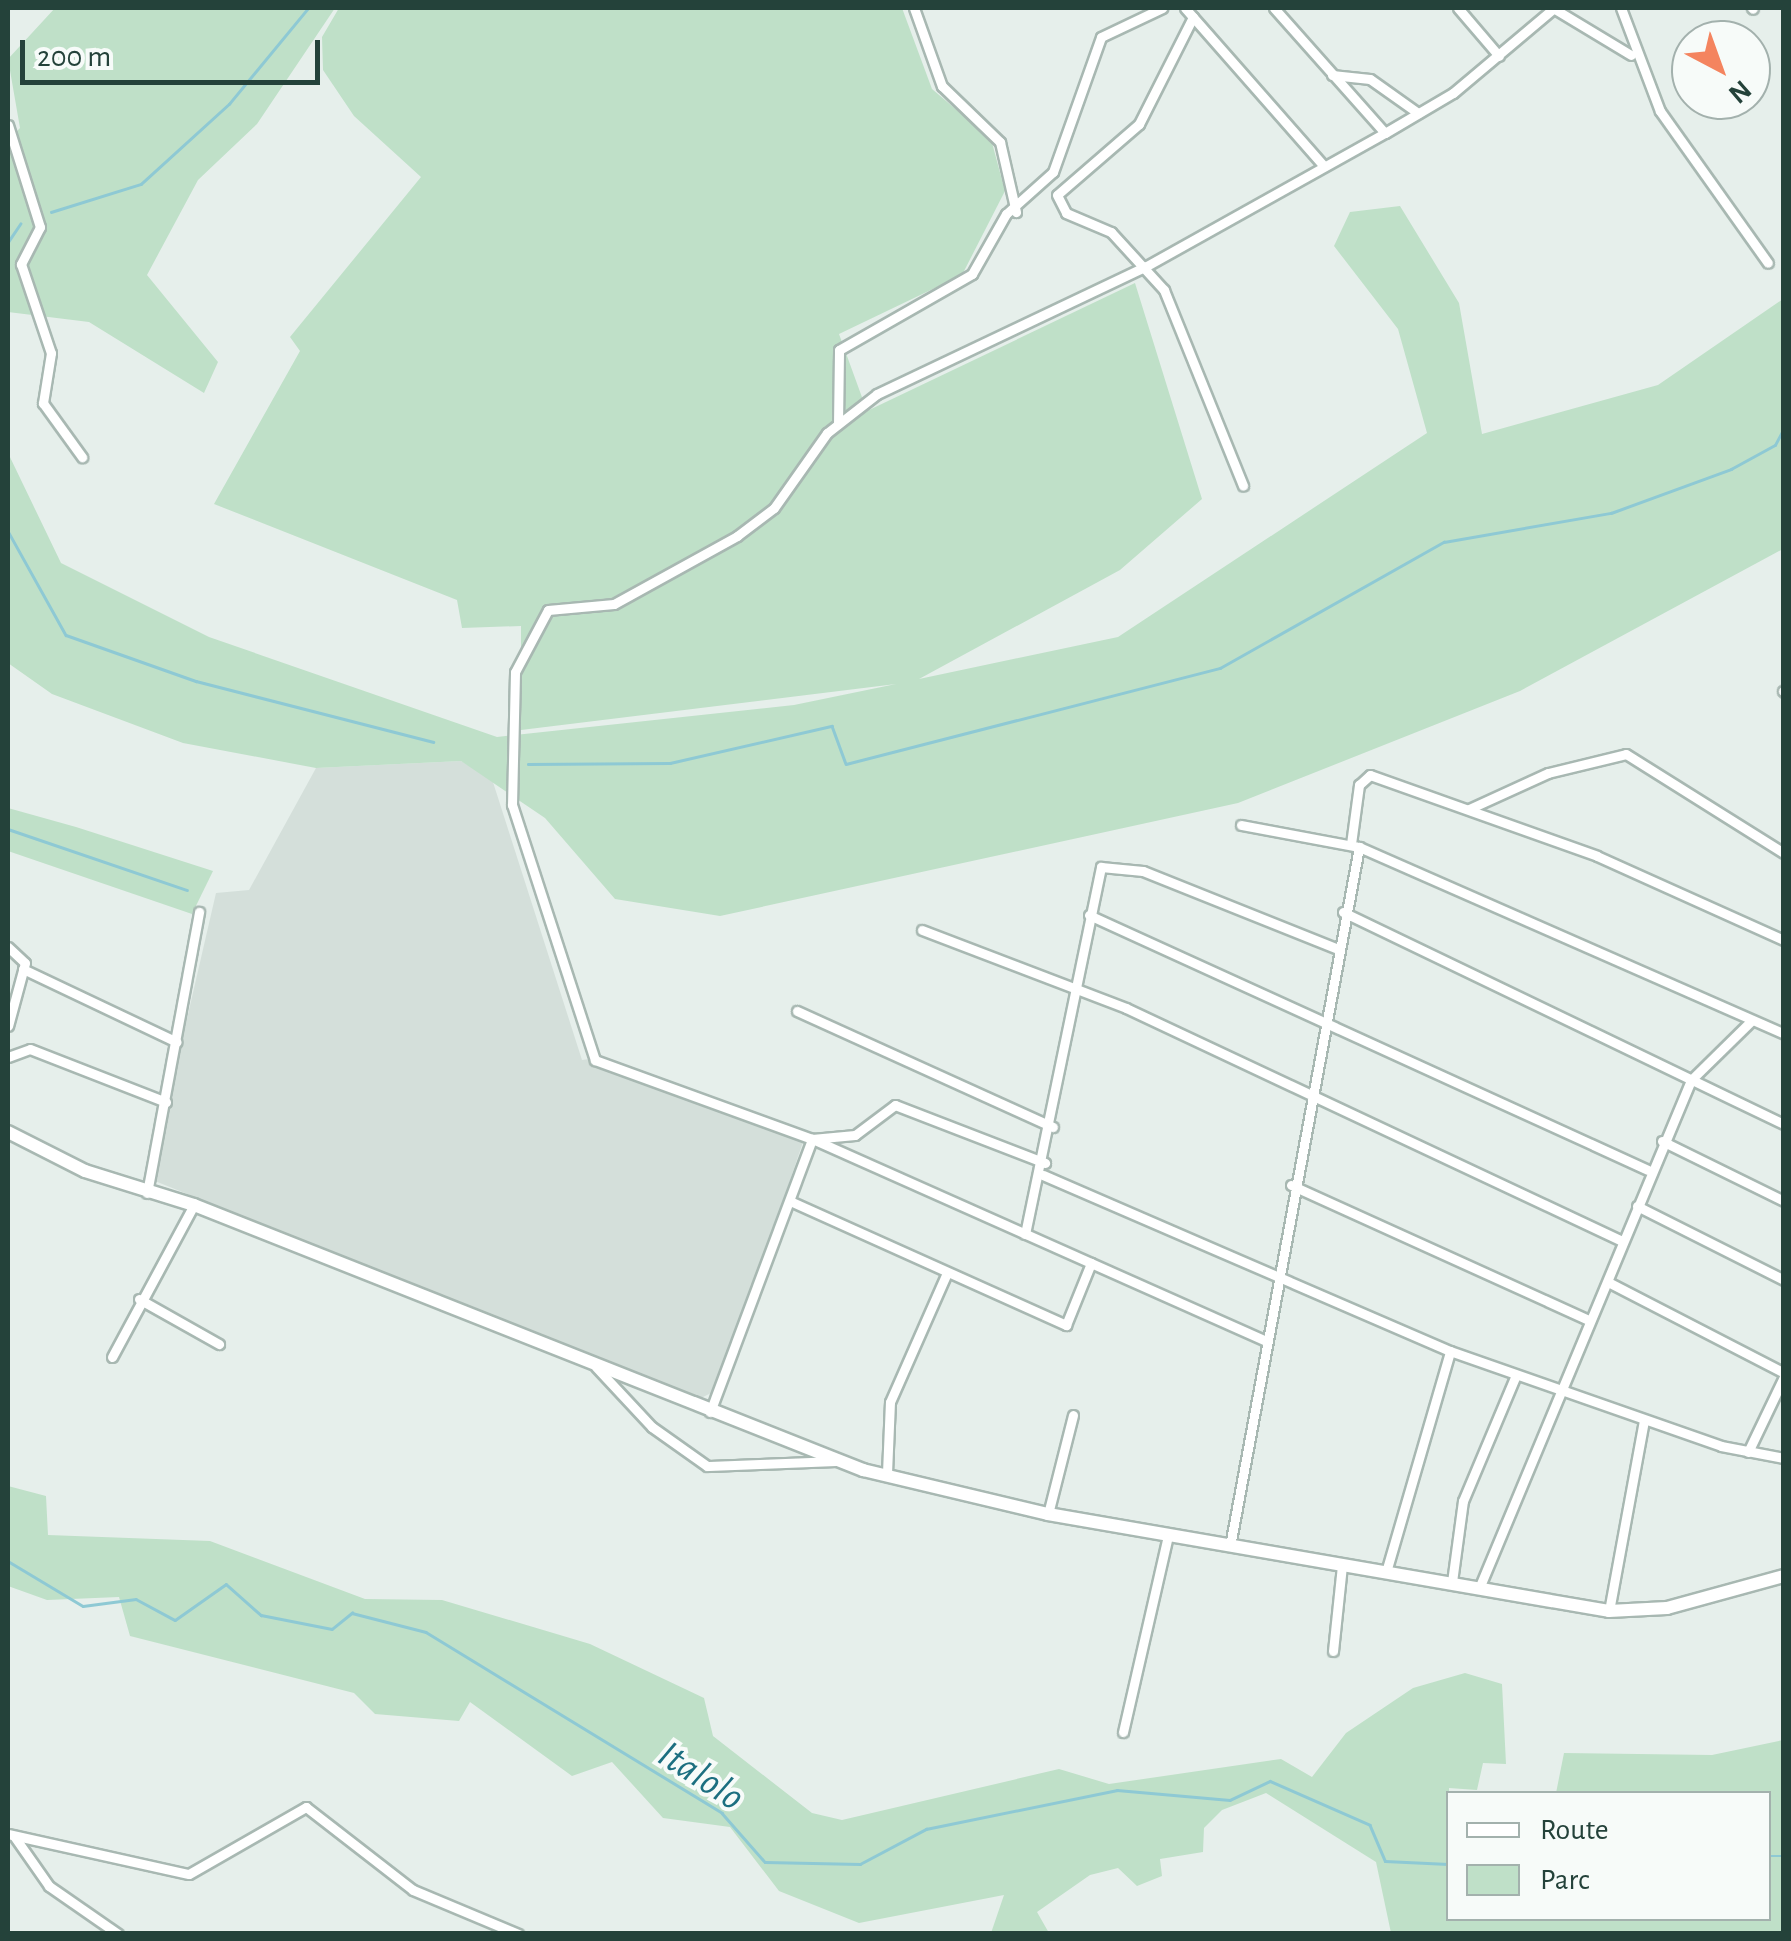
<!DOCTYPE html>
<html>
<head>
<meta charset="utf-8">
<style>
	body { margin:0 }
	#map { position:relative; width:1791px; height:1941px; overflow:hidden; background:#e6efeb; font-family:"Alegreya Sans",sans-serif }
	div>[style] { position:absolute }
	.built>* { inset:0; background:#d4dfda }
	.green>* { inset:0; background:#bfe0c8 }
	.stream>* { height:2.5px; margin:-1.25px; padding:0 1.25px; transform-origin:1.25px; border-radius:1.25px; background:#8ec9d4 }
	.roads { filter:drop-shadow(2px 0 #a8b8b2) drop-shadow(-2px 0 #a8b8b2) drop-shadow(0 2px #a8b8b2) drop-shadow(0 -2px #a8b8b2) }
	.street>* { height:9px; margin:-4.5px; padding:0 4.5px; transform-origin:4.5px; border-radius:4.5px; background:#fff }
	.secondary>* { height:12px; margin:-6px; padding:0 6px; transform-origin:6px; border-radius:6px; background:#fff }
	span { translate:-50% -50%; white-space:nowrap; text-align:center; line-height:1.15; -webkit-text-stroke:8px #f7fbf9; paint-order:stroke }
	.water-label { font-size:40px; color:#1c6f80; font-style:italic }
	.frame { position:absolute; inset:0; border:10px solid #24423a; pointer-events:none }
	.legend { position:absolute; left:1446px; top:1791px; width:325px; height:130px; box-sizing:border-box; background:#f7fbf9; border:2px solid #a3b1ad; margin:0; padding:12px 18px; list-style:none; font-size:30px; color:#24423a }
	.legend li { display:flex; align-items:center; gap:20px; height:50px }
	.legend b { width:50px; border:2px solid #a3b1ad }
	.north { position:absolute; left:1671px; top:20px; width:100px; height:100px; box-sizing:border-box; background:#f7fbf9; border:2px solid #a3b1ad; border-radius:50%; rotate:139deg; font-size:28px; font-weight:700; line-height:40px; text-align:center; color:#24423a }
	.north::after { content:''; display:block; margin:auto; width:35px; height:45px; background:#f4845f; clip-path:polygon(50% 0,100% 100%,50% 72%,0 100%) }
	.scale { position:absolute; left:20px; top:40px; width:300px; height:45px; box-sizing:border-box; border:5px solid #24423a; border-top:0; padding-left:12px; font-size:30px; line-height:35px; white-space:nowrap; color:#24423a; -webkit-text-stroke:8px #f7fbf9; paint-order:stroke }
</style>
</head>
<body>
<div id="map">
	<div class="built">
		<i style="clip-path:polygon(461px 761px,492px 779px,582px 1060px,597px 1058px,803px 1142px,719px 1389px,697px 1400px,150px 1179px,216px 893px,249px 890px,316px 768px)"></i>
	</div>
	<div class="green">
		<i style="clip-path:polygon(55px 8px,335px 8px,257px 124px,198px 180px,147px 275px,218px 362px,204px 393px,89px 322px,8px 312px,8px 140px,20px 128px,8px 59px)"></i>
		<i style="clip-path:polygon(339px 8px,902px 8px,932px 89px,991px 139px,1005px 191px,962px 275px,839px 334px,867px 411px,1135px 283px,1202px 499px,1120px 570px,919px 679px,1118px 637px,1427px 433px,1398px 329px,1334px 246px,1350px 212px,1400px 206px,1459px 303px,1482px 434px,1658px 385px,1783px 299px,1783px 549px,1520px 691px,1238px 803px,720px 916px,615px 899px,545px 818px,461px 761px,316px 768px,183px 743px,52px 694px,8px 663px,8px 453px,61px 563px,209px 637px,497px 737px,794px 705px,896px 684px,521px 730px,521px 626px,462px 628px,457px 600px,214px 504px,300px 351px,290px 337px,421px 177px,354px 116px,323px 70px,322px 37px)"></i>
		<i style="clip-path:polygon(8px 808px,76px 827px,213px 871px,192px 914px,8px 851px)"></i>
		<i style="clip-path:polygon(8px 1486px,46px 1496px,48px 1535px,210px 1541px,365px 1599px,442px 1600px,590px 1644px,704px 1698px,713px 1736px,812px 1813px,842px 1820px,1059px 1769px,1109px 1784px,1281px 1759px,1312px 1777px,1346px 1733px,1413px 1688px,1465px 1673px,1502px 1684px,1506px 1764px,1483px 1763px,1477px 1790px,1449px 1788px,1448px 1918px,1768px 1918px,1768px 1794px,1556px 1793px,1564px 1753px,1712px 1755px,1783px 1740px,1783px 1933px,1391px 1933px,1376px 1862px,1266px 1793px,1222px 1810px,1204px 1828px,1203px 1852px,1160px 1859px,1162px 1876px,1137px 1886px,1118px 1868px,1090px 1875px,1037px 1912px,1049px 1933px,991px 1933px,1004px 1895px,859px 1923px,779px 1891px,730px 1827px,663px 1818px,612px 1762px,572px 1776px,470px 1702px,459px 1721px,375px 1714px,354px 1693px,130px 1636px,119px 1597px,47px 1600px,8px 1586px)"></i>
	</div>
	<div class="stream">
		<i style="left:51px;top:212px;width:94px;rotate:-17.3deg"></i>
		<i style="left:141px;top:184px;width:119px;rotate:-42.3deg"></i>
		<i style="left:229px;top:104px;width:124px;rotate:-50.5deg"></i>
		<i style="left:8px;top:242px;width:22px;rotate:-56deg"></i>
		<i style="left:8px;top:531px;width:119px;rotate:60.9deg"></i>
		<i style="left:66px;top:635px;width:138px;rotate:19.5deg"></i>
		<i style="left:196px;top:681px;width:245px;rotate:14.4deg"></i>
		<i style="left:528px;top:764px;width:142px;rotate:-0.4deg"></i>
		<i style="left:670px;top:763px;width:166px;rotate:-12.9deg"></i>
		<i style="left:832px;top:726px;width:40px;rotate:69.8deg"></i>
		<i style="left:846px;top:764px;width:386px;rotate:-14.4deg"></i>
		<i style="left:1220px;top:668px;width:257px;rotate:-29.4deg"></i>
		<i style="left:1444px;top:542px;width:169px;rotate:-9.9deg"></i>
		<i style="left:1611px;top:513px;width:128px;rotate:-20.1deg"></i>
		<i style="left:1731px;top:469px;width:50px;rotate:-28.6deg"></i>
		<i style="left:1775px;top:445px;width:19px;rotate:-62deg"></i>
		<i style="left:8px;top:829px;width:189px;rotate:18.8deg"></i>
		<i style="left:8px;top:1561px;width:87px;rotate:31deg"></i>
		<i style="left:83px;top:1606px;width:53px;rotate:-7.5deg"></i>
		<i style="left:136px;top:1599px;width:44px;rotate:28.3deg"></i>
		<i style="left:175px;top:1620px;width:62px;rotate:-35.2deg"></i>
		<i style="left:226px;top:1584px;width:47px;rotate:41.5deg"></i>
		<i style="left:261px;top:1615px;width:72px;rotate:11.2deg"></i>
		<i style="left:332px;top:1629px;width:26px;rotate:-39deg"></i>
		<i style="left:352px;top:1613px;width:76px;rotate:14.4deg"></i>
		<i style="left:426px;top:1632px;width:347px;rotate:31.4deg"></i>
		<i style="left:722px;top:1813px;width:65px;rotate:48.7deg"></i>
		<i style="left:765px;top:1862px;width:95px;rotate:1.2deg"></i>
		<i style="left:860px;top:1864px;width:75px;rotate:-27.9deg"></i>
		<i style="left:926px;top:1829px;width:195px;rotate:-11.5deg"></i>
		<i style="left:1117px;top:1790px;width:113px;rotate:5.1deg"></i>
		<i style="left:1230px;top:1800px;width:44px;rotate:-25.4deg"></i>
		<i style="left:1270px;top:1781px;width:109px;rotate:23.7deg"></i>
		<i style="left:1370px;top:1825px;width:39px;rotate:67deg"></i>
		<i style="left:1385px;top:1861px;width:63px;rotate:2.7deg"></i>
		<i style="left:1651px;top:1794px;width:29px"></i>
		<i style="left:1768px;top:1856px;width:16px"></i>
	</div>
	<div class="roads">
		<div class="street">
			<i style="left:914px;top:8px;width:83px;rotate:70.3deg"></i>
			<i style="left:942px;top:86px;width:81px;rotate:44deg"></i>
			<i style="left:1000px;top:142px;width:72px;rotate:77.1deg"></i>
			<i style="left:1185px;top:8px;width:210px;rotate:48.7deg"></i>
			<i style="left:1274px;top:8px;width:167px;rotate:48.4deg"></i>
			<i style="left:1458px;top:8px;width:63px;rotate:49.5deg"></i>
			<i style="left:1553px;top:8px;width:91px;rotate:31.1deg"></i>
			<i style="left:1621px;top:8px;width:110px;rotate:69.3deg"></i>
			<i style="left:1660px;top:111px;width:186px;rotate:54.6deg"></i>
			<i style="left:1752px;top:8px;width:1px;rotate:45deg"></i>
			<i style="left:1193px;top:17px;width:120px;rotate:116.8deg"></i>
			<i style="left:1139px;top:124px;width:108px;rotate:139.1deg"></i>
			<i style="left:1057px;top:195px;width:20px;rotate:63deg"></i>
			<i style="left:1066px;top:213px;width:49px;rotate:22.9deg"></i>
			<i style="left:1111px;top:232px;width:79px;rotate:47.6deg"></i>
			<i style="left:1164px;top:290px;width:211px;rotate:68deg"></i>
			<i style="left:1332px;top:75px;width:38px;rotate:6deg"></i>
			<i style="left:1370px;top:79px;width:59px;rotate:35.3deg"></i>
			<i style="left:8px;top:125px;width:107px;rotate:72.6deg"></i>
			<i style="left:40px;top:227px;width:42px;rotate:117.2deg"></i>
			<i style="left:21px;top:264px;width:94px;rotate:71.4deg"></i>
			<i style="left:51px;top:353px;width:51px;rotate:99.1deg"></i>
			<i style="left:43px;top:403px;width:67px;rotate:54.2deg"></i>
			<i style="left:838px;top:424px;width:74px;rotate:-89.2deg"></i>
			<i style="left:839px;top:350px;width:153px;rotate:-29.7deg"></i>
			<i style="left:972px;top:274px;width:69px;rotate:-60.5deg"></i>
			<i style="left:1006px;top:214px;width:63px;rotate:-41.8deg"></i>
			<i style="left:1053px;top:172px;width:143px;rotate:-70.4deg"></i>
			<i style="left:1101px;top:37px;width:68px;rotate:-25.4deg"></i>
			<i style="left:1783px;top:691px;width:1px;rotate:45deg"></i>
			<i style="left:1469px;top:809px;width:87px;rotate:-24.5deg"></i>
			<i style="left:1548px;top:773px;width:80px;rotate:-13.7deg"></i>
			<i style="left:1626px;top:754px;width:186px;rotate:32.1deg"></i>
			<i style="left:1241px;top:825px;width:120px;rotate:10.6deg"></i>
			<i style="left:1359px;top:847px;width:464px;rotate:23.7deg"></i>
			<i style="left:1351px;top:844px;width:60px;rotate:-82.3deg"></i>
			<i style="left:1359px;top:785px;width:15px;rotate:-42deg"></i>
			<i style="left:1370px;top:775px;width:241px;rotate:19.6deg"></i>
			<i style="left:1597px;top:856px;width:205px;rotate:24.2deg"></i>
			<i style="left:1343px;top:912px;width:489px;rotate:25.7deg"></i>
			<i style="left:1089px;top:915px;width:614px;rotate:24.52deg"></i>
			<i style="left:922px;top:930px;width:218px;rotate:20.9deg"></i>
			<i style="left:1126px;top:1008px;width:546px;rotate:25.16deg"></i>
			<i style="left:8px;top:947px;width:23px;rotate:43deg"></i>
			<i style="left:25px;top:963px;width:65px;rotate:105.1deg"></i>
			<i style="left:23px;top:969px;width:170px;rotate:25.4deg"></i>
			<i style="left:797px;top:1011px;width:281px;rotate:24.4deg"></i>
			<i style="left:8px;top:1057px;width:23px;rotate:-20deg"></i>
			<i style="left:30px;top:1049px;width:146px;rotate:21.3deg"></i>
			<i style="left:1662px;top:1141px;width:136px;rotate:26.2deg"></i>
			<i style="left:1043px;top:1175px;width:443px;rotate:23.4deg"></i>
			<i style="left:1450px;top:1351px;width:287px;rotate:19.3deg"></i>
			<i style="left:1721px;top:1446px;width:64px;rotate:10.8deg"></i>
			<i style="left:1291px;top:1185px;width:327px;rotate:24.4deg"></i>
			<i style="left:147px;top:1193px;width:286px;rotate:-79.5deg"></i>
			<i style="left:790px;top:1201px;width:303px;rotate:24.2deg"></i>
			<i style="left:1066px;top:1325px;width:67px;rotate:-68deg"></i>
			<i style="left:1637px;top:1206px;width:165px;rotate:26.7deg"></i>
			<i style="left:1025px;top:1234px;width:375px;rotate:-78.3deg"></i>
			<i style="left:1101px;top:867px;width:42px;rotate:5.4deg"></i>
			<i style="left:1143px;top:871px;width:208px;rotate:21.8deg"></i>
			<i style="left:1608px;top:1282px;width:198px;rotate:27.3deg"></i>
			<i style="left:139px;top:1299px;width:92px;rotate:29.4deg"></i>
			<i style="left:1264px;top:1340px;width:495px;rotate:-156deg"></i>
			<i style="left:812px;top:1139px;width:231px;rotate:-160deg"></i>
			<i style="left:595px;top:1060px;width:268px;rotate:-108deg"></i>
			<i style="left:512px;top:805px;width:133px;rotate:-88.7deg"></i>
			<i style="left:515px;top:672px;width:70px;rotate:-62deg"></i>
			<i style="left:548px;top:610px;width:66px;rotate:-5.2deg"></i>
			<i style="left:614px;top:604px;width:141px;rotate:-28.9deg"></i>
			<i style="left:737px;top:536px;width:46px;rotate:-37.1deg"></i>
			<i style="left:774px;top:508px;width:92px;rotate:-54.8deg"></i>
			<i style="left:827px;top:433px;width:63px;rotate:-38deg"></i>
			<i style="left:877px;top:394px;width:297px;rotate:-25.4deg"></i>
			<i style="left:1145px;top:267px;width:275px;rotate:-29.2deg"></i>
			<i style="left:1385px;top:133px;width:79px;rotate:-30.5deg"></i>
			<i style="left:1453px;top:93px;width:132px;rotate:-40.1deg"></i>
			<i style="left:112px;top:1357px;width:173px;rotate:-61.7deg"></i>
			<i style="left:596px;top:1367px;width:82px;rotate:47deg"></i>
			<i style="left:652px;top:1427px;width:67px;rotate:35.3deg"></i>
			<i style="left:707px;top:1466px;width:131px;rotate:-2.2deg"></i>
			<i style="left:710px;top:1412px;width:291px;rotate:-69.5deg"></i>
			<i style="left:812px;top:1139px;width:43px;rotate:-5.3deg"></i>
			<i style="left:855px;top:1135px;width:50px;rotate:-36.9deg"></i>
			<i style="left:895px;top:1105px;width:161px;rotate:21.1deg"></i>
			<i style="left:1748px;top:1452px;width:83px;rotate:-64.4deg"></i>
			<i style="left:887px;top:1473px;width:71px;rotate:-87.6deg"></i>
			<i style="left:890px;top:1402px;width:139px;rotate:-66.2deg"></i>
			<i style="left:1048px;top:1514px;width:102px;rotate:-75.8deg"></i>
			<i style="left:1230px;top:1546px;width:711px;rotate:-79.54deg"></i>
			<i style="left:1386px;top:1572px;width:230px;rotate:-73.8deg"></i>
			<i style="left:1452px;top:1582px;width:82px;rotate:-82.3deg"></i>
			<i style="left:1463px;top:1501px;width:137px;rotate:-67.2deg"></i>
			<i style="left:1480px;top:1586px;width:548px;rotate:-67.36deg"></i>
			<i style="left:1691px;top:1080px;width:84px;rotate:-44.5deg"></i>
			<i style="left:1609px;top:1611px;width:193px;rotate:-79.6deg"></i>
			<i style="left:1333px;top:1651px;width:85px;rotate:-84deg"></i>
			<i style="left:1123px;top:1732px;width:202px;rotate:-77.1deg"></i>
			<i style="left:8px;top:1834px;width:185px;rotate:12.5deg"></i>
			<i style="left:189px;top:1874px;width:135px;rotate:-29.8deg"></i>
			<i style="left:306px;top:1807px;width:135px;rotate:37.8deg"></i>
			<i style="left:413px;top:1890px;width:114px;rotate:22.7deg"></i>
			<i style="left:14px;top:1836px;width:61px;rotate:55deg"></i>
			<i style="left:49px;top:1886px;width:84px;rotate:34.8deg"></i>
		</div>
		<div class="secondary">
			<i style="left:8px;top:1132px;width:86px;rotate:26.9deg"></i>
			<i style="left:85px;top:1171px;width:114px;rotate:17.3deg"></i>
			<i style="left:194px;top:1205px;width:720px;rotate:21.61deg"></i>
			<i style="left:863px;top:1470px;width:190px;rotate:13.4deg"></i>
			<i style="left:1048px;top:1514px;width:569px;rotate:9.81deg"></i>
			<i style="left:1609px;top:1611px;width:58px;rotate:-3deg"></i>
			<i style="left:1667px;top:1608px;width:121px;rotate:-15.3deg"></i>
		</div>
	</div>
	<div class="water-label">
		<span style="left:701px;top:1776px;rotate:33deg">Italolo</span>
	</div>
	<div class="frame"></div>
	<ul class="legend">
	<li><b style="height:12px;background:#fff"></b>Route</li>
	<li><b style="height:28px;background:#bfe0c8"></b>Parc</li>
	</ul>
	<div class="north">N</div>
	<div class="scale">200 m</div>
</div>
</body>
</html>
